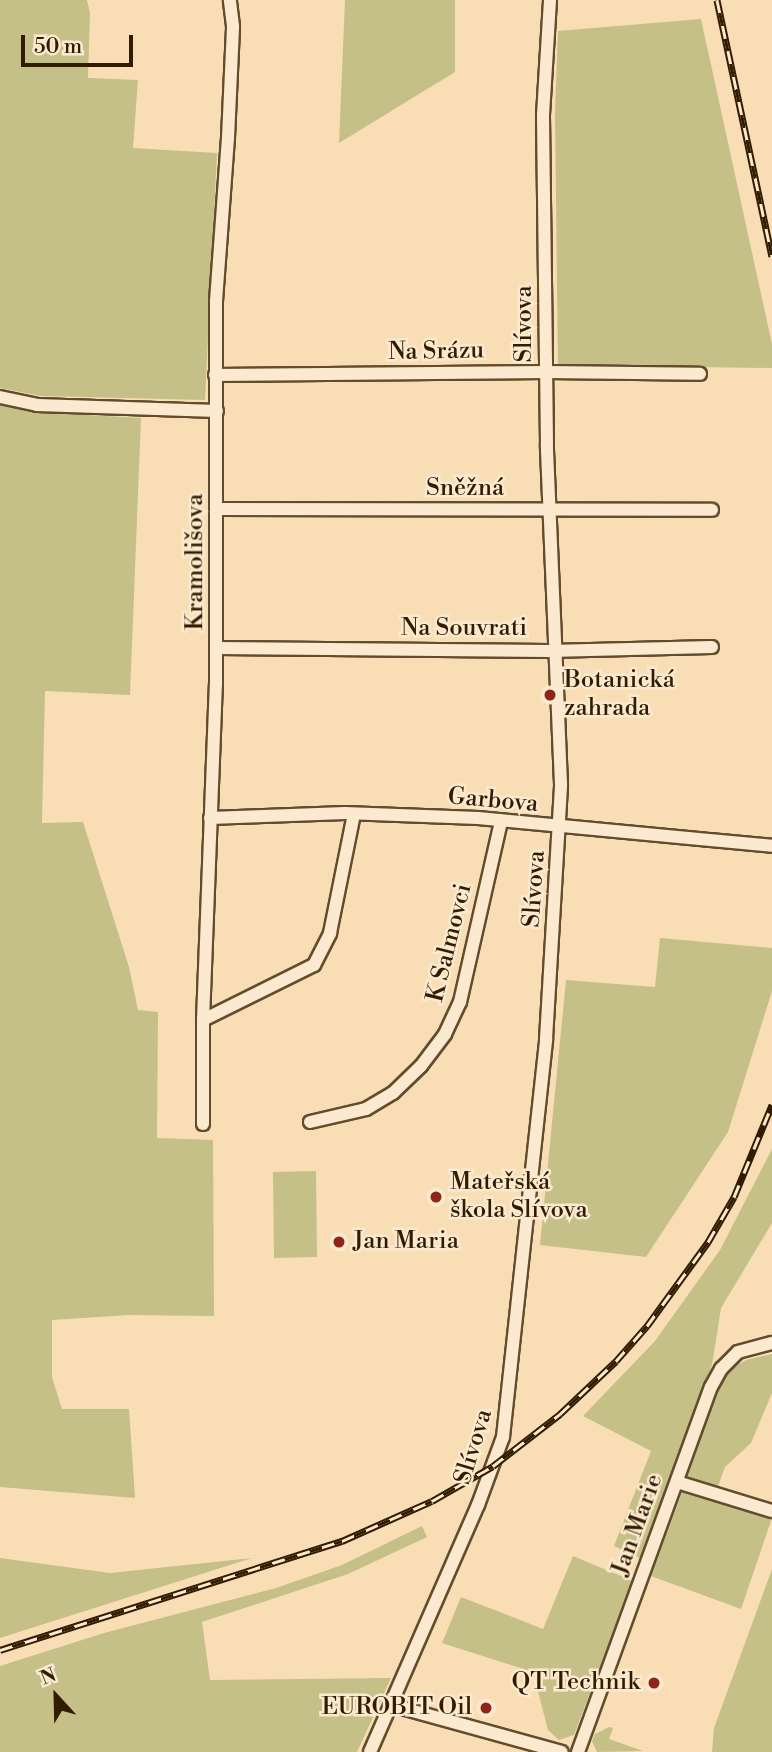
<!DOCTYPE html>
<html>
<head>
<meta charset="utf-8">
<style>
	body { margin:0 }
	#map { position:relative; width:772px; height:1752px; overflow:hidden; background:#f9deb5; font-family:"Libre Bodoni",serif }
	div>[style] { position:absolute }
	.green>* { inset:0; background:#c5bf88 }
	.roads { filter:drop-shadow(2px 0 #634c2d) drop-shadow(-2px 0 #634c2d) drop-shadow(0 2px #634c2d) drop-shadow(0 -2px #634c2d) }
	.minor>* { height:12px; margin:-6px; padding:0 6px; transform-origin:6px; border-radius:6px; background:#fbeacf }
	.rail>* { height:7px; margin-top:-3.5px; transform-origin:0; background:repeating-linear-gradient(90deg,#fbeacf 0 13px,#311c00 0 26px); box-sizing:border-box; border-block:2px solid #311c00 }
	.dots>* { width:19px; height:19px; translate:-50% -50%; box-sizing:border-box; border:4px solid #fbeacf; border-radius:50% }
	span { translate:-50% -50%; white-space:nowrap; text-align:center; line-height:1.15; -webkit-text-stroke:5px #fbeacf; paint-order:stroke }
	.street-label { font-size:24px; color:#311c00 }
	.poi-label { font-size:24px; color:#311c00 }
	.left { translate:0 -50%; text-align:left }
	.right { translate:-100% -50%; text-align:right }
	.north { position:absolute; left:21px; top:1661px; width:70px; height:70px; -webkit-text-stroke:5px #fbeacf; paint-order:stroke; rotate:338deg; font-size:19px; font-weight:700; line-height:28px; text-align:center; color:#311c00 }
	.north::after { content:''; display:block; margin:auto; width:24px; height:32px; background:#311c00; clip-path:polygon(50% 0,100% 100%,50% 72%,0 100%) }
	.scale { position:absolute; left:21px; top:35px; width:112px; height:32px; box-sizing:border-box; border:4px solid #311c00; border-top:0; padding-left:9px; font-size:21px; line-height:24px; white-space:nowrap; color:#311c00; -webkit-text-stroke:5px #fbeacf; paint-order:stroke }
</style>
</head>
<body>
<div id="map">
	<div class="green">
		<i style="clip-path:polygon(0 0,87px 0,90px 13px,88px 78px,138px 80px,133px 148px,217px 153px,205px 400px,41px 396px,0 388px)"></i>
		<i style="clip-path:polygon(345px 0,455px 0,455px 72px,339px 143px)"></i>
		<i style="clip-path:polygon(701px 19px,772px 344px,772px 368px,558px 365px,555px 113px,558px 31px)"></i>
		<i style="clip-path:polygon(0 405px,34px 412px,141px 418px,130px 695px,45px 691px,42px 823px,83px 822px,129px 967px,138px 1010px,158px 1012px,157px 1138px,213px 1140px,214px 1316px,129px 1315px,52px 1320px,52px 1377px,62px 1409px,129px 1409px,135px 1498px,0 1487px)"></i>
		<i style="clip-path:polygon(660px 938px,772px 948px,772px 991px,728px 1132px,646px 1257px,540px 1245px,566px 980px,655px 987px)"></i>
		<i style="clip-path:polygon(772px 1149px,772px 1223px,721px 1308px,712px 1365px,640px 1558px,614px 1546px,651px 1451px,583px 1416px,655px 1341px,720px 1250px)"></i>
		<i style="clip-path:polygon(316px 1171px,317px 1257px,274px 1258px,273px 1172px)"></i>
		<i style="clip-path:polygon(772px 1354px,772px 1393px,751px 1443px,725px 1467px,717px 1489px,686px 1476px,719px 1389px,729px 1370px,746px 1360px)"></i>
		<i style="clip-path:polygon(683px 1490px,772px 1518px,741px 1609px,651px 1576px)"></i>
		<i style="clip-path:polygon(422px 1526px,427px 1537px,348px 1574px,202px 1622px,210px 1680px,391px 1678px,357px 1752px,0 1752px,0 1666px,104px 1633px,276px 1588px,342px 1565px)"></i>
		<i style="clip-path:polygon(573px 1556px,633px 1581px,574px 1735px,559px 1740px,548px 1730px,533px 1672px,442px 1643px,461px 1597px,543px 1629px)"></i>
		<i style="clip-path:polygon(0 1558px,110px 1573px,252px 1558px,0 1638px)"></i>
		<i style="clip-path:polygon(772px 1569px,772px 1752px,712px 1752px,714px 1728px)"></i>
		<i style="clip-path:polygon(609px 1727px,613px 1728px,609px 1739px,643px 1751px,597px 1752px,592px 1741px,595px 1734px)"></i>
	</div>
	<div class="roads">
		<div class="minor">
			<i style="left:215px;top:375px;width:332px;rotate:-0.5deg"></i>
			<i style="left:547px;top:372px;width:153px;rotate:0.7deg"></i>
			<i style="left:0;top:397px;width:38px;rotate:12deg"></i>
			<i style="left:37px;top:405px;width:180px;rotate:1.9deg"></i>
			<i style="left:218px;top:509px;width:494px;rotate:0.1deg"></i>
			<i style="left:217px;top:648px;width:332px;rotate:0.5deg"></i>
			<i style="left:549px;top:651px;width:163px;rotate:-1.4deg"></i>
			<i style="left:210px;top:818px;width:135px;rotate:-2.1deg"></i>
			<i style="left:345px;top:813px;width:133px;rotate:2.2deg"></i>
			<i style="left:478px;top:818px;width:295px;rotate:5.4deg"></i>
			<i style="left:203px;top:1020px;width:124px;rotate:-26.4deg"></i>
			<i style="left:314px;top:965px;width:36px;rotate:-63deg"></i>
			<i style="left:330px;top:933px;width:121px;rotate:-78.6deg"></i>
			<i style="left:310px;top:1122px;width:57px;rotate:-13.1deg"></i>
			<i style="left:366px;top:1109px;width:31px;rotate:-31deg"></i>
			<i style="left:393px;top:1093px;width:39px;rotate:-44deg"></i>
			<i style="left:421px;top:1066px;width:40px;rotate:-53deg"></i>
			<i style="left:445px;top:1034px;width:35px;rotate:-65deg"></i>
			<i style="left:460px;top:1002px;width:186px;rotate:-77.2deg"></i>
			<i style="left:203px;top:1124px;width:104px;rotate:-90deg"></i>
			<i style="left:203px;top:1020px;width:336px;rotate:-87.8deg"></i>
			<i style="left:216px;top:684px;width:383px;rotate:-90deg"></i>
			<i style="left:216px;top:301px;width:163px;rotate:-85.8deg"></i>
			<i style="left:228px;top:138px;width:112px;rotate:-87.4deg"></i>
			<i style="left:233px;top:26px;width:26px;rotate:-97deg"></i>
			<i style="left:677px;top:1482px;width:99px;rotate:17deg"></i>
			<i style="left:391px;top:1705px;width:177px;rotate:15.4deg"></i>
			<i style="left:370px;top:1752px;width:270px;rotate:-66.4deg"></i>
			<i style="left:478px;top:1505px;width:72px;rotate:-69.8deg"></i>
			<i style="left:503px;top:1437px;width:400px;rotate:-83.8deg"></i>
			<i style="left:546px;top:1039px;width:255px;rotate:-86.6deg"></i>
			<i style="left:561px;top:784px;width:340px;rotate:-92.4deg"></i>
			<i style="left:547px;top:444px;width:329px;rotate:-90.7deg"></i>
			<i style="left:543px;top:115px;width:115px;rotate:-86.5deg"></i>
			<i style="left:578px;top:1752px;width:388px;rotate:-70deg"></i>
			<i style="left:711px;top:1387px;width:21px;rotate:-61deg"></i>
			<i style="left:721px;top:1369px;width:24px;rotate:-45deg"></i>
			<i style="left:738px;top:1352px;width:35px;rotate:-15deg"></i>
		</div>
	</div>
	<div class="rail">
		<i style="left:717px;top:0;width:262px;rotate:77.9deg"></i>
		<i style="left:0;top:1650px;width:359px;rotate:-17.7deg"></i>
		<i style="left:342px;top:1541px;width:98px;rotate:-24deg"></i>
		<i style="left:432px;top:1501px;width:70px;rotate:-29.8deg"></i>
		<i style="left:493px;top:1466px;width:85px;rotate:-37.8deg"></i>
		<i style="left:560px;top:1414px;width:77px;rotate:-43.4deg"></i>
		<i style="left:616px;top:1361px;width:47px;rotate:-48.5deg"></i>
		<i style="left:647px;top:1326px;width:104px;rotate:-54deg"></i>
		<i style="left:708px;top:1242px;width:52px;rotate:-60deg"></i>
		<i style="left:734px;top:1197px;width:100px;rotate:-67.6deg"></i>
	</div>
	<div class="dots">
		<i style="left:550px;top:695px;background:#8f2418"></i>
		<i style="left:436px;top:1197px;background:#8f2418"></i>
		<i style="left:339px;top:1242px;background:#8f2418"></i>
		<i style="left:654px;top:1683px;background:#8f2418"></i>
		<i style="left:486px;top:1708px;background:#8f2418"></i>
	</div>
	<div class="street-label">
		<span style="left:525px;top:324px;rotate:-90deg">Slívova</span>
		<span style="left:436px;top:352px;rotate:-1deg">Na Srázu</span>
		<span style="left:465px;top:489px">Sněžná</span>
		<span style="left:196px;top:562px;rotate:-90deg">Kramolišova</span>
		<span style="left:464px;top:629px">Na Souvrati</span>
		<span style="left:493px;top:801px;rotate:5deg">Garbova</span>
		<span style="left:535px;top:889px;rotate:-86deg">Slívova</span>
		<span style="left:450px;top:943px;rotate:-76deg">K Salmovci</span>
		<span style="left:474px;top:1447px;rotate:-73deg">Slívova</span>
		<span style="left:638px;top:1525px;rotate:-70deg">Jan Marie</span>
	</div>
	<div class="poi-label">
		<span class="left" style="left:564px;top:695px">Botanická<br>zahrada</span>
		<span class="left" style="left:450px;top:1197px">Mateřská<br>škola Slívova</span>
		<span class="left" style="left:353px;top:1242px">Jan Maria</span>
		<span class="right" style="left:640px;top:1683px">QT Technik</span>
		<span class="right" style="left:472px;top:1708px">EUROBIT Oil</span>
	</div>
	<div class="north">N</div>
	<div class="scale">50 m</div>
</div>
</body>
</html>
